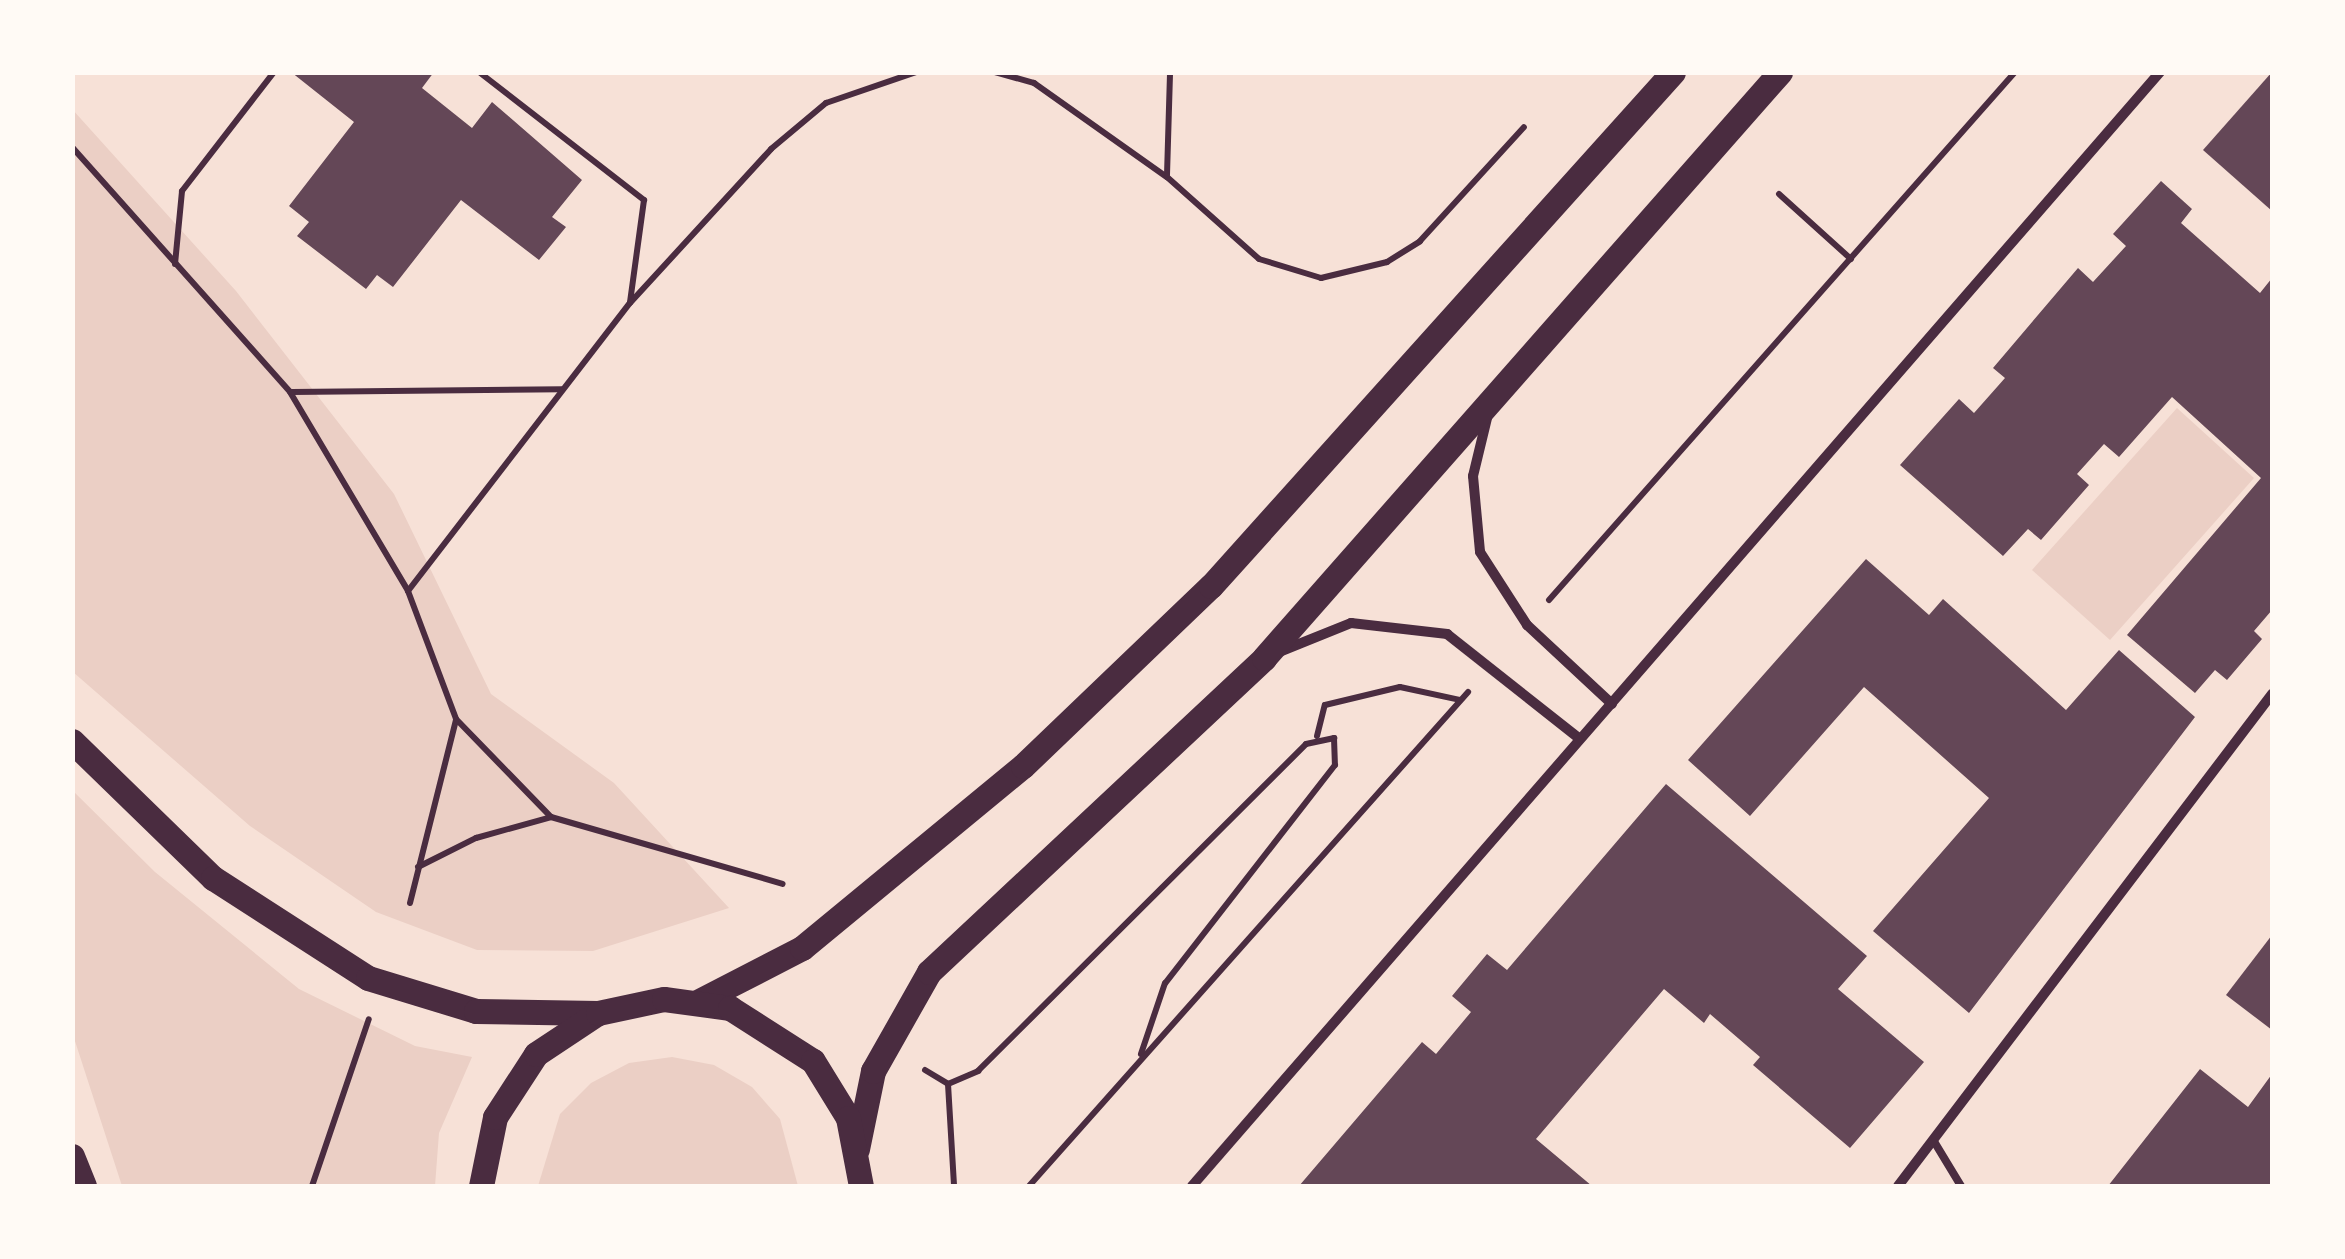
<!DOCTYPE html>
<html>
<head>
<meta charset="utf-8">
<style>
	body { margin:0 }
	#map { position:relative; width:2345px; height:1259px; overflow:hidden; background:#f7e1d7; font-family:"Noto Sans",sans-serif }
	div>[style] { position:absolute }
	.green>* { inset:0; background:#ebcfc5 }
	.building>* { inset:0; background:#644757 }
	.path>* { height:6px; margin:-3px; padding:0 3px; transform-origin:3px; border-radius:3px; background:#4a2c40 }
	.service>* { height:8px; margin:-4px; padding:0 4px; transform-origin:4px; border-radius:4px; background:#4a2c40 }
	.minor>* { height:10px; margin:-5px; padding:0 5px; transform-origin:5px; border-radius:5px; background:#4a2c40 }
	.primary>* { height:25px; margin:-12.5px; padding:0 12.5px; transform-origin:12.5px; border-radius:12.5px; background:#4a2c40 }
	span { translate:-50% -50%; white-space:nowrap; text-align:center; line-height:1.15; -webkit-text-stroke:8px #fffaf5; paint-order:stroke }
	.frame { position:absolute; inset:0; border:75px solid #fffaf5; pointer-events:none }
</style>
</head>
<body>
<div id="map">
	<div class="green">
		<i style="clip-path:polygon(72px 109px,236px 291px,394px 494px,491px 694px,614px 783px,729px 908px,593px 951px,477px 950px,376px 912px,250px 826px,73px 672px)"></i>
		<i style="clip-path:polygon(2177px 408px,2254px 478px,2110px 640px,2032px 570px)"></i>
		<i style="clip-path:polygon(72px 790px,155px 872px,299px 989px,415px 1046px,472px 1057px,439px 1133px,435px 1186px,122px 1186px,73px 1035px)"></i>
		<i style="clip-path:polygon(672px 1057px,714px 1065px,752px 1087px,780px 1119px,798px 1186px,538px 1186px,560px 1114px,591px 1083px,629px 1063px)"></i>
	</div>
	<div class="building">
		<i style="clip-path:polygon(291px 72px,434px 72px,422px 88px,472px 128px,492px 102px,582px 180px,552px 217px,566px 227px,539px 260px,461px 200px,393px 287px,377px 275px,366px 289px,297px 236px,309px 222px,289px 206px,354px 122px)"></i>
		<i style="clip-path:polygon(2272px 72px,2272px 211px,2203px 150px)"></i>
		<i style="clip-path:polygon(2161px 181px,2192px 209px,2181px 223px,2260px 293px,2272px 278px,2272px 610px,2254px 631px,2262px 639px,2227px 680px,2215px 670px,2195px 693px,2127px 635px,2261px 478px,2172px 397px,2119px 457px,2104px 444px,2077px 474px,2089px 485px,2041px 540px,2028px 529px,2003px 556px,1900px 465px,1959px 399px,1974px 413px,2005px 378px,1993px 368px,2078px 268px,2093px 282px,2126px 246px,2113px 234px)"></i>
		<i style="clip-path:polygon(1866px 559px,1929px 615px,1943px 599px,2066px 710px,2119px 650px,2195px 717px,1969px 1013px,1873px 931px,1989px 798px,1864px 687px,1750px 816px,1688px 760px)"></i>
		<i style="clip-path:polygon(1666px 784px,1867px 956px,1838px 989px,1924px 1062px,1850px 1148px,1753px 1065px,1760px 1057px,1710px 1014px,1704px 1023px,1664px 989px,1536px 1139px,1592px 1186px,1299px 1186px,1422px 1042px,1436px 1054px,1471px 1012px,1452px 996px,1487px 954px,1507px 970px)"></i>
		<i style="clip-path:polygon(2272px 935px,2272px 1030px,2226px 995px)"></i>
		<i style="clip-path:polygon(2200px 1069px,2248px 1107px,2272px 1074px,2272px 1186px,2108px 1186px)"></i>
	</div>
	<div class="path">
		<i style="left:479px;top:72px;width:209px;rotate:37.8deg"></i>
		<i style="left:644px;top:200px;width:103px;rotate:97.8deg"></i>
		<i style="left:995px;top:72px;width:41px;rotate:15.8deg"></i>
		<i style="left:1034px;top:83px;width:163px;rotate:35.3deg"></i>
		<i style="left:1167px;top:177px;width:123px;rotate:41.7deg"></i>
		<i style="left:1259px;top:259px;width:65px;rotate:17deg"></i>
		<i style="left:1321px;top:278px;width:68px;rotate:-13.6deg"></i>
		<i style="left:1387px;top:262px;width:39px;rotate:-32deg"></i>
		<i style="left:1420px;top:241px;width:154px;rotate:-47.6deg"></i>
		<i style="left:72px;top:147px;width:328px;rotate:48.3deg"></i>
		<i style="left:290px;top:392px;width:231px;rotate:59.3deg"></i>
		<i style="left:408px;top:591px;width:137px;rotate:69.4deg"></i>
		<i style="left:456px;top:719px;width:136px;rotate:45.9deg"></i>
		<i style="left:551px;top:817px;width:241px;rotate:16.1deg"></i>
		<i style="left:1167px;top:175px;width:103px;rotate:-88.3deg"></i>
		<i style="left:1779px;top:194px;width:97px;rotate:42.1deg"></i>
		<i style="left:175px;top:264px;width:73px;rotate:-84.5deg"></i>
		<i style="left:182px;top:191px;width:150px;rotate:-52.3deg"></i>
		<i style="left:292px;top:392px;width:270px;rotate:-0.6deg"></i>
		<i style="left:408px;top:591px;width:364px;rotate:-52.4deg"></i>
		<i style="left:630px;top:303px;width:209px;rotate:-47.5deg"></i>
		<i style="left:771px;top:149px;width:72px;rotate:-39.9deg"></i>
		<i style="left:826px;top:103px;width:95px;rotate:-19deg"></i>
		<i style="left:1549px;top:600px;width:704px;rotate:-48.57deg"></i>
		<i style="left:1317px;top:736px;width:32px;rotate:-76deg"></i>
		<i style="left:1325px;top:705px;width:77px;rotate:-13.5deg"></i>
		<i style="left:1400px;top:687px;width:61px;rotate:12.2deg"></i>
		<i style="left:418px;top:867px;width:65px;rotate:-26.6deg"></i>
		<i style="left:476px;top:838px;width:78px;rotate:-15.6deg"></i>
		<i style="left:410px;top:903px;width:189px;rotate:-75.9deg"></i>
		<i style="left:925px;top:1070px;width:27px;rotate:31deg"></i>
		<i style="left:948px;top:1084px;width:33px;rotate:-23deg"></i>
		<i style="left:978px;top:1071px;width:463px;rotate:-44.9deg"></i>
		<i style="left:1306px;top:744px;width:29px;rotate:-12deg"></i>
		<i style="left:1334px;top:738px;width:27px;rotate:88deg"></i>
		<i style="left:1335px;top:765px;width:276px;rotate:127.9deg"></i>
		<i style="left:1165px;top:983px;width:75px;rotate:108.7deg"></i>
		<i style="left:948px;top:1084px;width:102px;rotate:86.6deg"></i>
		<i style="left:312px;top:1186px;width:176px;rotate:-71.2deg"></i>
		<i style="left:1029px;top:1186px;width:661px;rotate:-48.37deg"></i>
	</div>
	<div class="service">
		<i style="left:1935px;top:1143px;width:50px;rotate:58.8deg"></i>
	</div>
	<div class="minor">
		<i style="left:1488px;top:414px;width:64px;rotate:103.6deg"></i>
		<i style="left:1473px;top:476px;width:76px;rotate:84.7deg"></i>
		<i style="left:1480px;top:552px;width:87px;rotate:57.2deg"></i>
		<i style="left:1527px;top:625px;width:116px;rotate:42.9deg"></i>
		<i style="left:1279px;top:652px;width:78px;rotate:-21.9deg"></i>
		<i style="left:1351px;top:623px;width:97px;rotate:6.5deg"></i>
		<i style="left:1447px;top:634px;width:169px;rotate:38.3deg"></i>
		<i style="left:1192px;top:1186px;width:1476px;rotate:-49.01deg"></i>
		<i style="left:1898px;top:1186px;width:618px;rotate:-52.76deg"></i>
	</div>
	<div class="primary">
		<i style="left:72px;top:741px;width:197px;rotate:44.2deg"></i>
		<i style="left:213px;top:878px;width:184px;rotate:32.8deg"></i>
		<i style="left:368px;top:978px;width:113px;rotate:17deg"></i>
		<i style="left:476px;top:1011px;width:122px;rotate:0.9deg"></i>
		<i style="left:699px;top:1001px;width:116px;rotate:-27.2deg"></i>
		<i style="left:802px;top:948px;width:286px;rotate:-39.5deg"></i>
		<i style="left:1023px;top:766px;width:260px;rotate:-43.8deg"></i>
		<i style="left:1211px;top:586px;width:691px;rotate:-48.05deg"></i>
		<i style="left:857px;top:1149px;width:80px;rotate:-78.4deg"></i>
		<i style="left:873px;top:1071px;width:114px;rotate:-60.5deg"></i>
		<i style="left:929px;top:972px;width:459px;rotate:-43.1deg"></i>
		<i style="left:1264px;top:658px;width:781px;rotate:-48.63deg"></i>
		<i style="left:72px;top:1156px;width:32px;rotate:68deg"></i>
		<i style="left:481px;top:1186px;width:70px;rotate:-78.5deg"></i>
		<i style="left:495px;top:1117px;width:75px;rotate:-56.9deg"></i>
		<i style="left:536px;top:1054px;width:74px;rotate:-33.5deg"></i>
		<i style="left:598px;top:1013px;width:67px;rotate:-12deg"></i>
		<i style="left:664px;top:999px;width:67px;rotate:7.8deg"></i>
		<i style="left:730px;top:1008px;width:98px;rotate:32.6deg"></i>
		<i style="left:813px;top:1061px;width:67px;rotate:58.4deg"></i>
		<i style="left:848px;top:1118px;width:69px;rotate:79.2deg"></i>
	</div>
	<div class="frame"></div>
</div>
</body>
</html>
